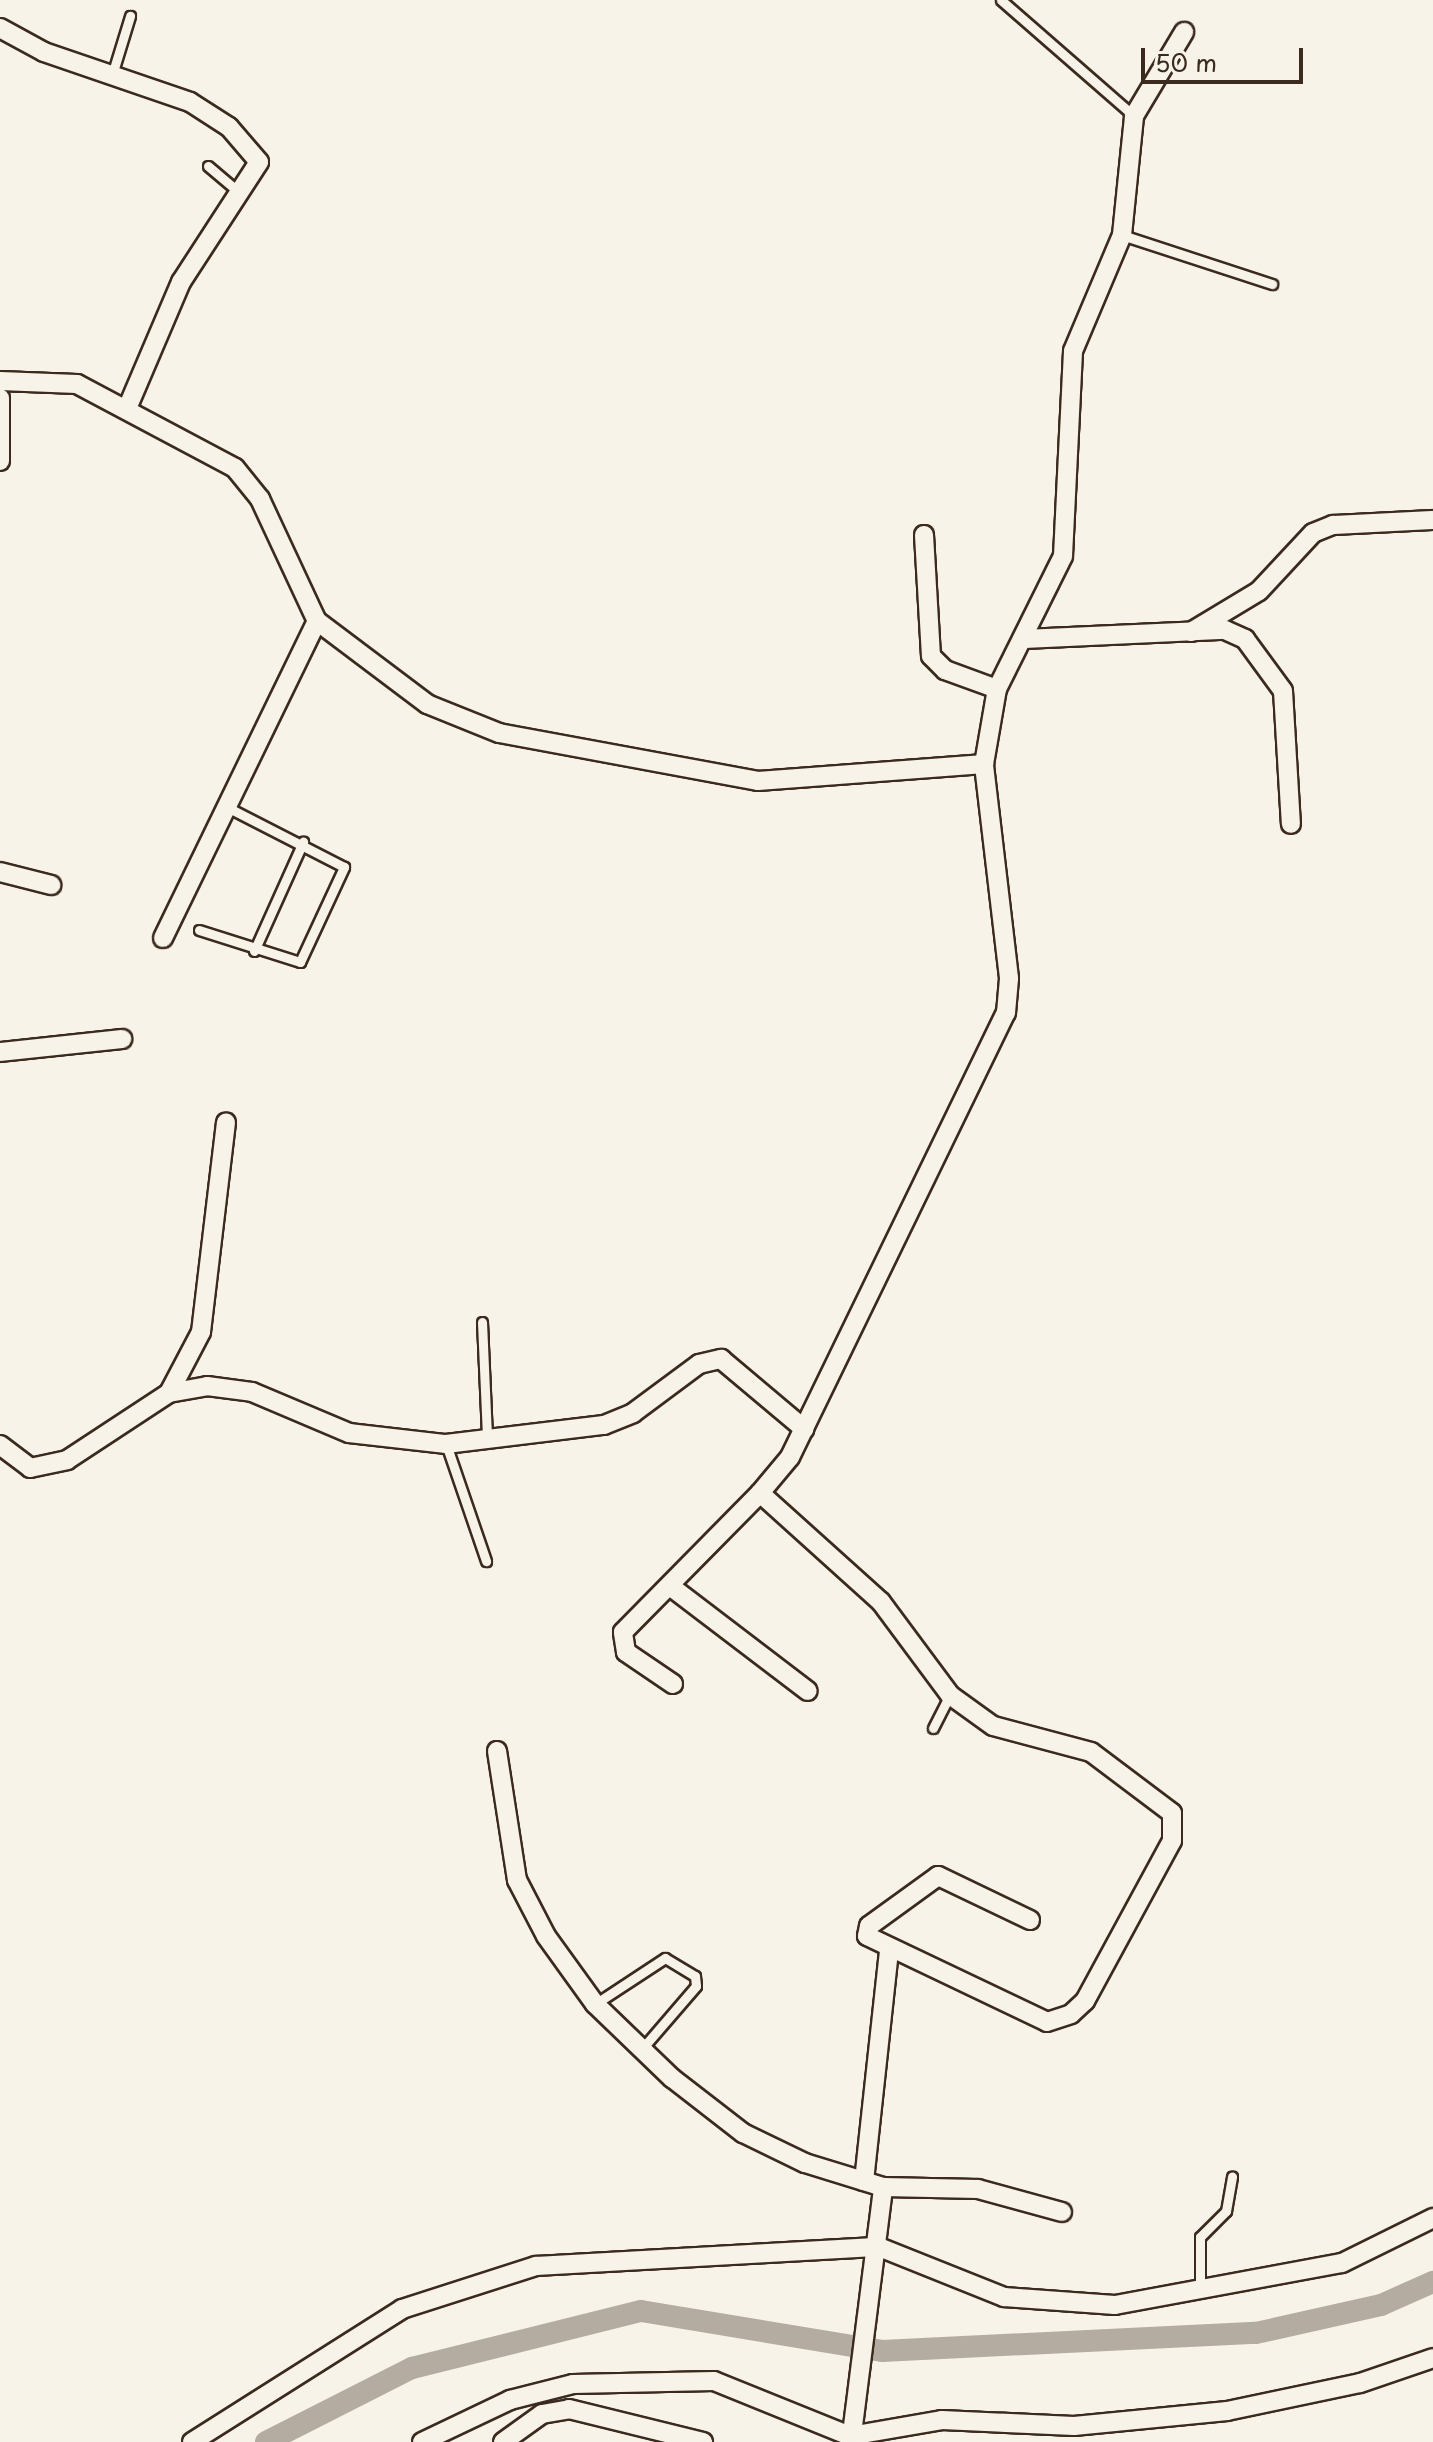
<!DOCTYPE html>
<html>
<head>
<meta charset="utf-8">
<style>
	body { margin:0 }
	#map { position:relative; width:1433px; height:2442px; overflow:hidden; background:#f7f3e8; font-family:"Playpen Sans",sans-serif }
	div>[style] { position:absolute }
	.canal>* { height:22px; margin:-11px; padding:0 11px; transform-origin:11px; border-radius:11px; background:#b4aca0 }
	.roads { filter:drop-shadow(2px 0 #3b2a1e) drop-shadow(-2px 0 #3b2a1e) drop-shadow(0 2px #3b2a1e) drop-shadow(0 -2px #3b2a1e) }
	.lane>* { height:9px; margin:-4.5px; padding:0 4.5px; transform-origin:4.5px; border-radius:4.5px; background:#f7f3e8 }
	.street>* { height:18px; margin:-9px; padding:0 9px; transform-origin:9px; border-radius:9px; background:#f7f3e8 }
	span { translate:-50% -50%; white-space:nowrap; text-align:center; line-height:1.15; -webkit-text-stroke:6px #f7f3e8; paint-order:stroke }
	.scale { position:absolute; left:1141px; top:48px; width:162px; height:36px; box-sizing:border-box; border:4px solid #3b2a1e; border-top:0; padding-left:10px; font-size:24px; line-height:28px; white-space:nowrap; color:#3b2a1e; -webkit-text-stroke:6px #f7f3e8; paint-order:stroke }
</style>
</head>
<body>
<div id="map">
	<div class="canal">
		<i style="left:266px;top:2442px;width:164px;rotate:-26.9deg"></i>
		<i style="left:412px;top:2368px;width:236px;rotate:-14deg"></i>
		<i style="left:641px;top:2311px;width:244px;rotate:9.4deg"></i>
		<i style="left:882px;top:2351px;width:374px;rotate:-2.8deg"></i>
		<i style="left:1256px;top:2333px;width:128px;rotate:-12.6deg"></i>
		<i style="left:1381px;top:2305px;width:57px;rotate:-23.9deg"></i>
	</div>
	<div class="roads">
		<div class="lane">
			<i style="left:1001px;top:0;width:176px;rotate:41.1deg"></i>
			<i style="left:112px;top:75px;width:62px;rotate:-73deg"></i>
			<i style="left:208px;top:166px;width:42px;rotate:40.2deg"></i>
			<i style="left:1122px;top:235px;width:158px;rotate:18.1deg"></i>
			<i style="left:199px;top:930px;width:106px;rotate:17.6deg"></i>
			<i style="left:300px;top:962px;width:105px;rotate:-65.1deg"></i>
			<i style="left:344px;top:867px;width:131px;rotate:-152.9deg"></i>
			<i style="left:254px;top:951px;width:120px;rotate:-65.8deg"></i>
			<i style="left:482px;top:1322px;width:115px;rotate:87.5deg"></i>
			<i style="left:446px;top:1444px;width:124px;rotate:71.1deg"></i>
			<i style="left:933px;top:1728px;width:37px;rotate:-63deg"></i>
			<i style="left:595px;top:2004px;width:84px;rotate:-33.3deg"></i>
			<i style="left:665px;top:1958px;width:35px;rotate:31deg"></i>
			<i style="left:695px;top:1976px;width:10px;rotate:84deg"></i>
			<i style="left:696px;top:1986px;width:84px;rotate:130.7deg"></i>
			<i style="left:1200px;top:2290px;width:53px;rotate:-90deg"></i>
			<i style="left:1200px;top:2237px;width:37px;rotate:-45deg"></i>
			<i style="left:1226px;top:2211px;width:35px;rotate:-80deg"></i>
		</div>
		<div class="street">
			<i style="left:0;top:28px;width:50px;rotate:28.6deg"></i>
			<i style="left:44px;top:52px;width:154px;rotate:18.9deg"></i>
			<i style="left:190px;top:102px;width:46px;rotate:32.7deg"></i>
			<i style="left:229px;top:127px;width:46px;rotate:49.4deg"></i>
			<i style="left:259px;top:162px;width:143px;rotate:123deg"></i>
			<i style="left:181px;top:282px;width:135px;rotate:113.1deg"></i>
			<i style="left:0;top:381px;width:77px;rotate:2.2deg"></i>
			<i style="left:77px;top:384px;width:179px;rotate:28deg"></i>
			<i style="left:235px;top:468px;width:40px;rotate:51deg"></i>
			<i style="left:260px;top:499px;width:135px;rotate:65deg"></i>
			<i style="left:317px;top:621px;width:138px;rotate:37deg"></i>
			<i style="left:427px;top:704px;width:78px;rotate:21.9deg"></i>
			<i style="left:499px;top:733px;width:263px;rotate:10.5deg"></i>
			<i style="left:758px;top:781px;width:227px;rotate:-4.3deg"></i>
			<i style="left:0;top:398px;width:63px;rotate:90deg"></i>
			<i style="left:924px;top:535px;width:121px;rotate:86.7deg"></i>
			<i style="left:931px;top:656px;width:20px;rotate:45deg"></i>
			<i style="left:945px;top:670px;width:55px;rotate:20.1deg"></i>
			<i style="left:1191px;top:632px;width:79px;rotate:-31.1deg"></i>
			<i style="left:1259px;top:591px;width:79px;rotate:-47deg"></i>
			<i style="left:1313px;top:533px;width:22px;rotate:-22deg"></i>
			<i style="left:1333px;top:525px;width:100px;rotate:-2.9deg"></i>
			<i style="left:1024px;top:639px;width:201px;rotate:-2.6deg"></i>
			<i style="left:1225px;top:630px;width:22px;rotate:24deg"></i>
			<i style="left:1245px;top:639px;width:64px;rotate:53.8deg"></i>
			<i style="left:1283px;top:691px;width:133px;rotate:86.6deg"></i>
			<i style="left:0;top:872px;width:53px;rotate:14.3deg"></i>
			<i style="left:163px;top:938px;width:352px;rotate:-64.1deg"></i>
			<i style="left:0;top:1052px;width:123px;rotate:-6.1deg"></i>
			<i style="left:169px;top:1393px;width:39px;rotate:-10deg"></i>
			<i style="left:207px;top:1386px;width:45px;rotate:7.6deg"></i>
			<i style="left:252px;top:1392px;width:105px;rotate:22.9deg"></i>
			<i style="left:349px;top:1433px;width:98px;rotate:6.5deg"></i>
			<i style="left:446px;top:1444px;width:159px;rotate:-6.9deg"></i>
			<i style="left:604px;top:1425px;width:31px;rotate:-22deg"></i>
			<i style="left:633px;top:1413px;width:82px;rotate:-36.6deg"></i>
			<i style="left:699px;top:1364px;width:23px;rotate:-13deg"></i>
			<i style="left:721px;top:1359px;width:109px;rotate:40.1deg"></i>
			<i style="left:0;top:1445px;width:38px;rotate:37deg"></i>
			<i style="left:30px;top:1468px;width:38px;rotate:-12deg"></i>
			<i style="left:67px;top:1460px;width:122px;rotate:-33.3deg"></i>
			<i style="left:169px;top:1393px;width:69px;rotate:-62.3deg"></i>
			<i style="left:201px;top:1332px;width:211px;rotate:-83.2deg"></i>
			<i style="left:670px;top:1586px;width:173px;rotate:37.3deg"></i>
			<i style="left:673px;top:1684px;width:57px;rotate:-145.8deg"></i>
			<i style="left:626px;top:1652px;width:20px;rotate:-99deg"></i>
			<i style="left:623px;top:1632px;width:195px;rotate:-45.4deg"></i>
			<i style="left:497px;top:1751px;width:131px;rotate:81.2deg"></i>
			<i style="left:517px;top:1880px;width:63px;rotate:62.6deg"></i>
			<i style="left:546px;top:1936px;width:84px;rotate:54.2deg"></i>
			<i style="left:595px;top:2004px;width:107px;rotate:43.9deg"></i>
			<i style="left:672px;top:2078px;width:90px;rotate:37.8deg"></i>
			<i style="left:743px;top:2133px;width:69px;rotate:25.8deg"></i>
			<i style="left:805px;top:2163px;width:82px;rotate:17.1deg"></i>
			<i style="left:883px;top:2187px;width:95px;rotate:1.2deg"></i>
			<i style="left:978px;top:2189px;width:87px;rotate:15.3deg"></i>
			<i style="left:1030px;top:1920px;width:102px;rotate:-154.4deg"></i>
			<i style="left:938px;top:1876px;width:85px;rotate:144.1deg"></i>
			<i style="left:869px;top:1926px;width:10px;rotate:101deg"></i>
			<i style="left:867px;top:1936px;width:199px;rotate:25.5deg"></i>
			<i style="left:1047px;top:2022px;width:25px;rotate:-18deg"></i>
			<i style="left:1071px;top:2014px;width:19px;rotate:-43deg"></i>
			<i style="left:1085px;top:2001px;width:182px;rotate:-61.5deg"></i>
			<i style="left:1172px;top:1841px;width:28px;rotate:-90deg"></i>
			<i style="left:1172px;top:1813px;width:101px;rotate:-143deg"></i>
			<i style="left:1091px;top:1752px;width:101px;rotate:-165.1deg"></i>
			<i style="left:993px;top:1726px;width:53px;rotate:-144.2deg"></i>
			<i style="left:950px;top:1695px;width:116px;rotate:-126.6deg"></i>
			<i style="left:881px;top:1602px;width:163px;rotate:-138deg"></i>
			<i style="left:760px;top:1493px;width:47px;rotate:-50.2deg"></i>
			<i style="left:790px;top:1457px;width:494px;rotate:-64.1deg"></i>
			<i style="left:1006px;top:1013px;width:35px;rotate:-85deg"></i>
			<i style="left:1009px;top:978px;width:215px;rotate:-96.7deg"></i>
			<i style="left:984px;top:764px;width:76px;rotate:-80.2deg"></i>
			<i style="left:997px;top:689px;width:148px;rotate:-63.6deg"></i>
			<i style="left:1063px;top:556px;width:205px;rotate:-87.2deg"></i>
			<i style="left:1073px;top:351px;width:126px;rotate:-67.1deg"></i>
			<i style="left:1122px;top:235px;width:120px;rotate:-84.2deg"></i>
			<i style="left:1134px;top:116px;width:98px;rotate:-59.2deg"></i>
			<i style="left:864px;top:2181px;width:230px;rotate:-83.8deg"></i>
			<i style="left:192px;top:2442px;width:249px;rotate:-32.3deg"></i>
			<i style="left:402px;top:2309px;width:141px;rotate:-17.8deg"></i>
			<i style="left:536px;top:2266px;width:344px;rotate:-3.2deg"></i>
			<i style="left:879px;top:2247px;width:135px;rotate:21.8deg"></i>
			<i style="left:1004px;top:2297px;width:111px;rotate:4.1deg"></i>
			<i style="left:1115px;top:2305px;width:231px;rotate:-10.5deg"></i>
			<i style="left:1342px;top:2263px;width:102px;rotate:-26.3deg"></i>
			<i style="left:422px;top:2442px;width:98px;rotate:-25.5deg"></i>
			<i style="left:510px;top:2400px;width:65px;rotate:-14.3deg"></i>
			<i style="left:573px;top:2384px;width:141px;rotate:-1.2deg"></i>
			<i style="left:714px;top:2381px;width:147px;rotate:22deg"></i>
			<i style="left:850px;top:2436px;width:93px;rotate:-9.9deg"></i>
			<i style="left:942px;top:2420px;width:132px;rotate:2.6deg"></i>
			<i style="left:1074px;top:2426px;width:154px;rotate:-5.6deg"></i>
			<i style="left:1227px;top:2411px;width:136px;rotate:-11.9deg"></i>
			<i style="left:1360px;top:2383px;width:77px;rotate:-18.9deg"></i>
			<i style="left:503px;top:2442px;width:48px;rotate:-35.7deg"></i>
			<i style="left:542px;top:2414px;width:27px;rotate:-10deg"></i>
			<i style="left:569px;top:2409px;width:138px;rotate:13.8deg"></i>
			<i style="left:851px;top:2442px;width:257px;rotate:-82.8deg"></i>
		</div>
	</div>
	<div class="scale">50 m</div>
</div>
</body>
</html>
